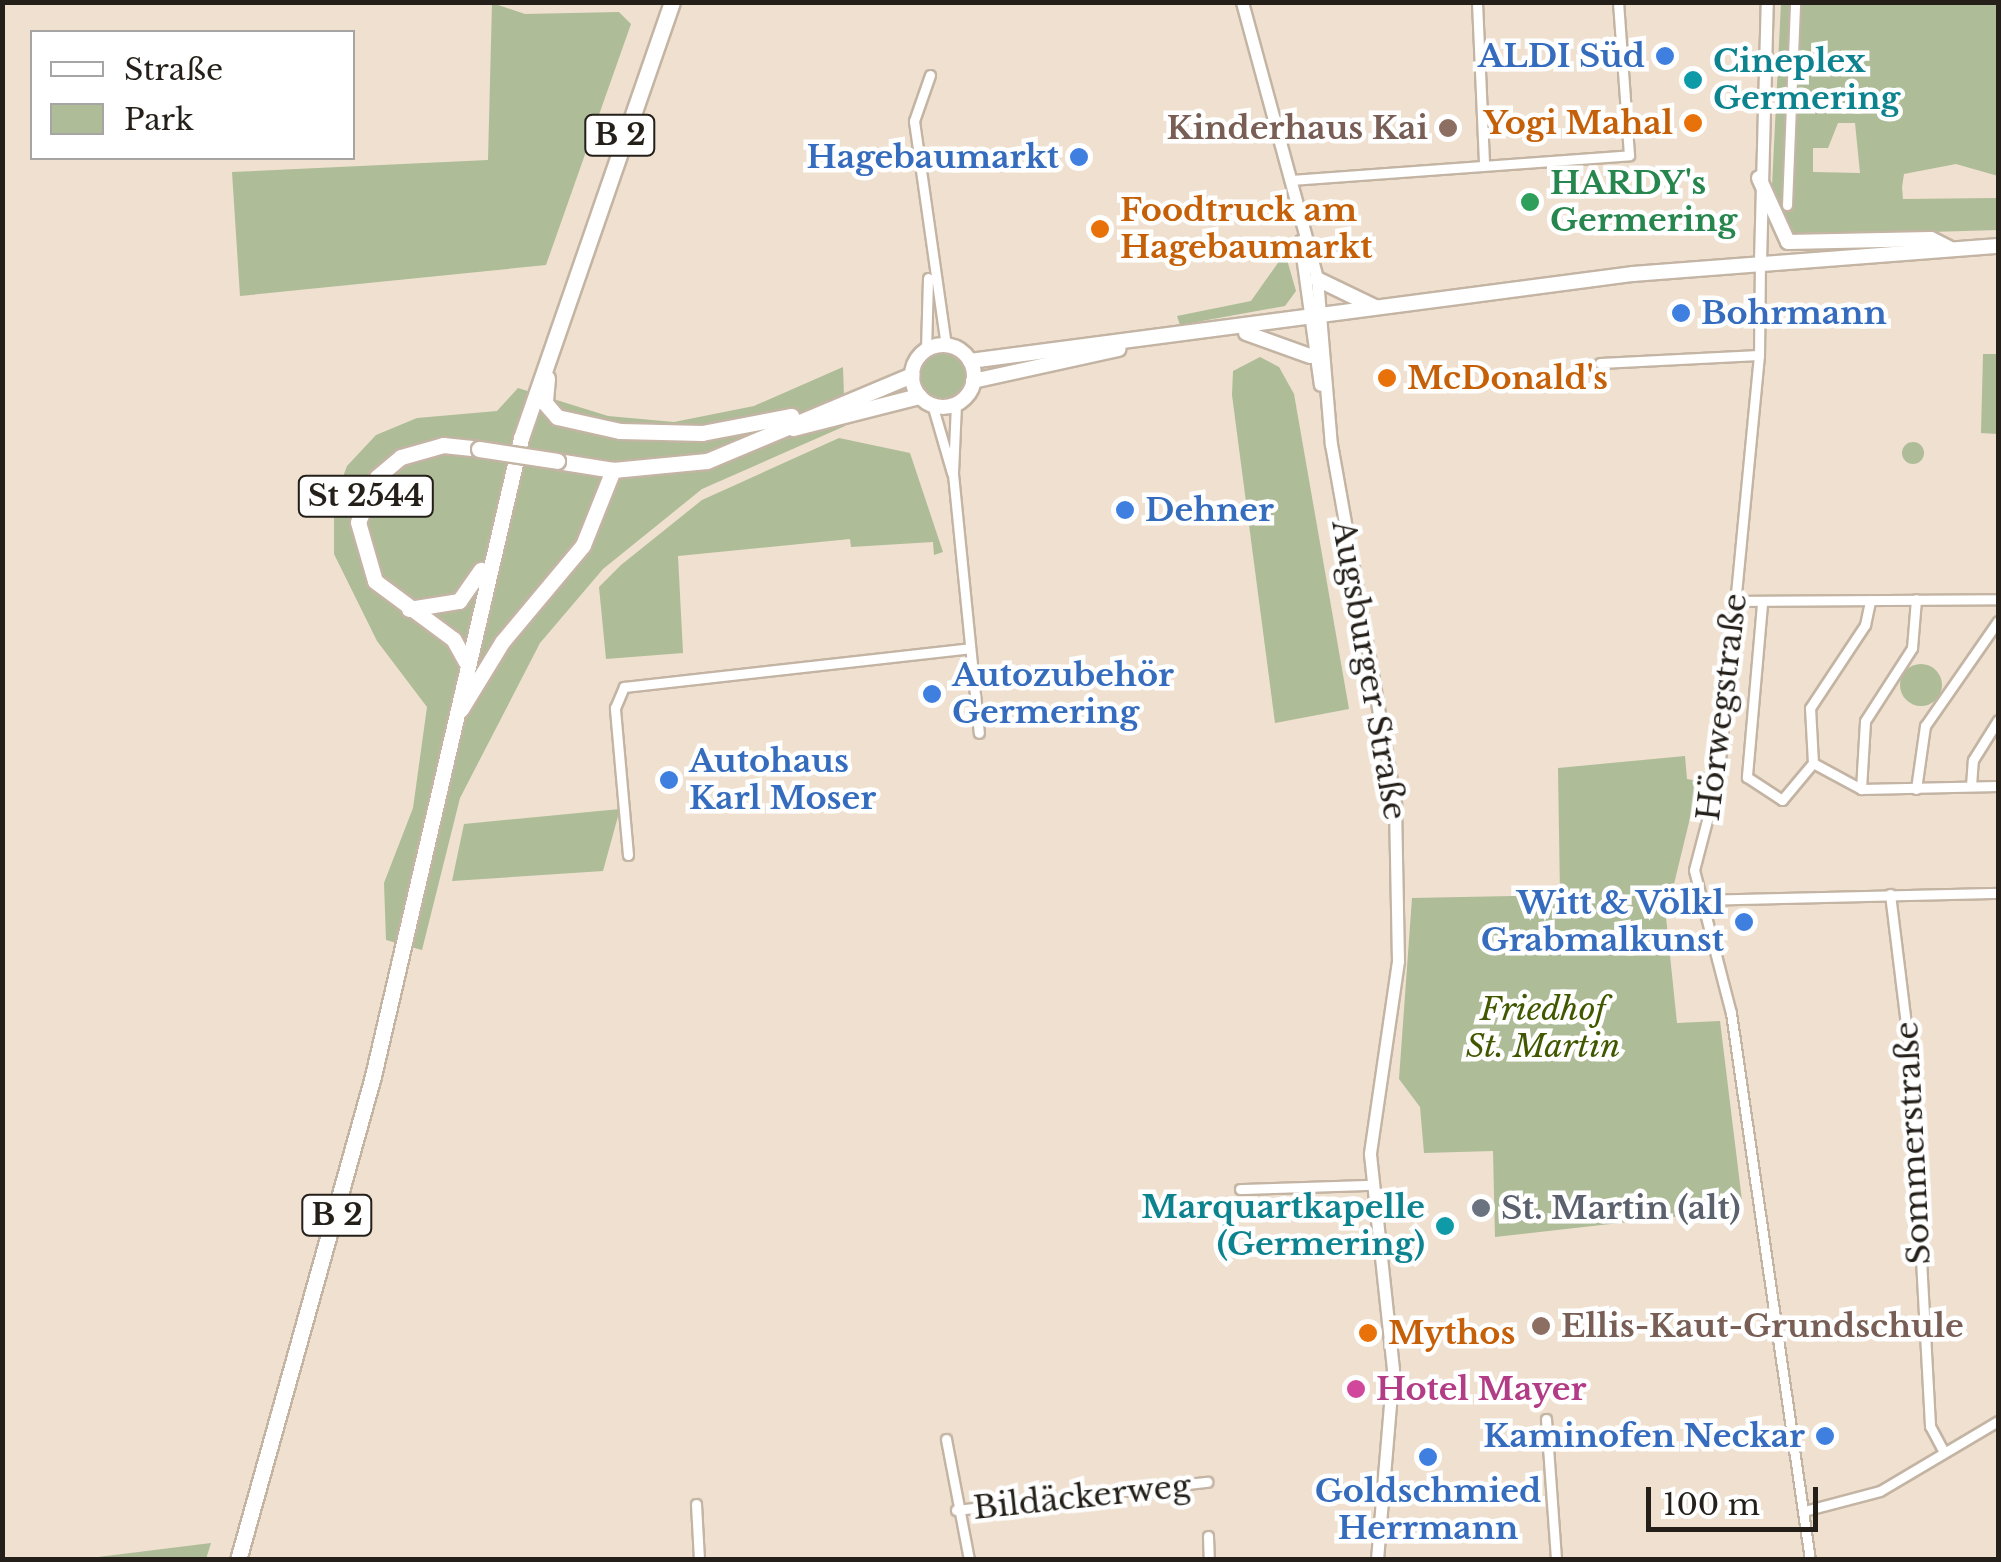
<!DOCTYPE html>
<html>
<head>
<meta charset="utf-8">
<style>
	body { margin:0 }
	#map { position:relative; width:2001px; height:1562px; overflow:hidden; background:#efe0cf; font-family:"Libre Baskerville",serif }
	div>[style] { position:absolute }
	.green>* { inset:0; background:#aebc98 }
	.round { border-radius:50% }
	.roads { filter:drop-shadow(2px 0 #c3b4a4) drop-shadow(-2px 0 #c3b4a4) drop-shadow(0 2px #c3b4a4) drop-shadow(0 -2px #c3b4a4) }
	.minor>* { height:9px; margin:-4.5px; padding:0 4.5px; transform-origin:4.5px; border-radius:4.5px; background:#fff }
	.tertiary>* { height:11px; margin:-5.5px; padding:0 5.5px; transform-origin:5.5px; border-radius:5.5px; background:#fff }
	.secondary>* { height:14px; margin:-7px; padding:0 7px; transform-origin:7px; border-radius:7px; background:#fff }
	.secondary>.ring { margin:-7px; padding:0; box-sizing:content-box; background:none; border:14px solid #fff; border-radius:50% }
	.primary>* { height:15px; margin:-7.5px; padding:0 7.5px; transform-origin:7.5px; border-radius:7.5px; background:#fff }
	.bridges { filter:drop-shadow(2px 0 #c3b4a4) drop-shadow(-2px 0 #c3b4a4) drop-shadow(0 2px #c3b4a4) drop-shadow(0 -2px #c3b4a4) }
	.primary-bridge>* { height:15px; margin:-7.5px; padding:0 7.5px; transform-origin:7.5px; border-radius:7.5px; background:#fff }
	.dots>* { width:28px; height:28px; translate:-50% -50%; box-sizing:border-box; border:5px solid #fff; border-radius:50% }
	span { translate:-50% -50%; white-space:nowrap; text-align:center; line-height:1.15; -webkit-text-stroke:9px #fff; paint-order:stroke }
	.shield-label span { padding:2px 8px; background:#fff; border:2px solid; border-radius:8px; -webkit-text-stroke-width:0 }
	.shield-label { font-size:30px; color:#241f19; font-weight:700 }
	.shop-label { font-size:32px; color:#366cbe; font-weight:700 }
	.right { translate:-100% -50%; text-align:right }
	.left { translate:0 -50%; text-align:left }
	.culture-label { font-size:32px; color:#0d838f; font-weight:700 }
	.food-label { font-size:32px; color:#c56008; font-weight:700 }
	.education-label { font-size:32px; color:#785e54; font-weight:700 }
	.leisure-label { font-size:32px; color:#27864d; font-weight:700 }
	.street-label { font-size:32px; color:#241f19 }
	.park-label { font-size:32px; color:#415800; font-style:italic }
	.worship-label { font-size:32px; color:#5b616d; font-weight:700 }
	.hotel-label { font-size:32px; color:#b23c85; font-weight:700 }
	.frame { position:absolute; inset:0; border:5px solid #241f19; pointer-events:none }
	.legend { position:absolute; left:30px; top:30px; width:325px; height:130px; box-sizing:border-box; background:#fff; border:2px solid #a7a5a3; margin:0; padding:12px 18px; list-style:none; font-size:30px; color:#241f19 }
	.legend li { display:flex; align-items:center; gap:20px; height:50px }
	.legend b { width:50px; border:2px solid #a7a5a3 }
	.scale { position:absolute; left:1646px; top:1487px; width:172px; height:45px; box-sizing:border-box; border:5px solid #241f19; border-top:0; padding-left:12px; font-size:30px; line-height:35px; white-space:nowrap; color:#241f19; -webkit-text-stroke:8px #fff; paint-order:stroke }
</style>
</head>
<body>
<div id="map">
	<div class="green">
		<i style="clip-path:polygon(492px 3px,525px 14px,619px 12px,631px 24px,546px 265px,240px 296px,232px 172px,488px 160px)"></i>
		<i style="clip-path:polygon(evenodd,1781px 3px,1998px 3px,1998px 176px,1956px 164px,1904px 174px,1902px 187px,1903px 199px,1998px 198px,1998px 230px,1792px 236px,1772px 186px,1781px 3px,1838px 123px,1855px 123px,1860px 173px,1813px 172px,1813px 148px,1828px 148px,1838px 123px)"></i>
		<i style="clip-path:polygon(1285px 253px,1296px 291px,1285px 306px,1180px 325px,1177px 316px,1251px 301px)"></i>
		<i class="round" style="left:919px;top:353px;width:46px;height:46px"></i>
		<i style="clip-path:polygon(1983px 354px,1998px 354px,1998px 434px,1981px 433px)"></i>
		<i style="clip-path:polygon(1260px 357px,1279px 367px,1294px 394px,1349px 709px,1275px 723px,1232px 395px,1233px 371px)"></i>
		<i style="clip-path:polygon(843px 367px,845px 426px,702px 489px,603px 569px,540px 643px,460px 798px,422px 950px,386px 940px,384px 883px,413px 808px,427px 707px,377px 641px,334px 554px,334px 501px,347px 466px,376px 435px,417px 418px,497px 411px,518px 388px,608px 416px,674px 422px,754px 406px)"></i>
		<i style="clip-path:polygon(839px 438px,910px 453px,943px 552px,934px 555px,933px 542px,851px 547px,850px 539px,678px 556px,683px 653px,606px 659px,599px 587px,621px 565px,702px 500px)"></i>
		<i class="round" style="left:1902px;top:442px;width:22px;height:22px"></i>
		<i class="round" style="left:1900px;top:664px;width:42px;height:42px"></i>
		<i style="clip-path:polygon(1685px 756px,1687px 779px,1699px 781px,1666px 917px,1677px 1023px,1720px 1021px,1743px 1209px,1495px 1237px,1493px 1151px,1424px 1153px,1420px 1107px,1399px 1079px,1412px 898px,1560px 895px,1558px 768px)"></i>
		<i style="clip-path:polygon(620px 809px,603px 871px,452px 881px,464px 824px)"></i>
		<i style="clip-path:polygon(211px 1543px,206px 1559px,82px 1559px)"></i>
	</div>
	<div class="roads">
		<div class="minor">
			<i style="left:1477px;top:2px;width:161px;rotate:87.5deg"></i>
			<i style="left:930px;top:75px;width:49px;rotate:109.2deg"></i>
			<i style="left:914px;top:121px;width:226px;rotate:81.9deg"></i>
			<i style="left:1292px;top:180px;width:338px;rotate:-4.2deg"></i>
			<i style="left:1629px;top:155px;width:153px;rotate:-94.1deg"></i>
			<i style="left:1787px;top:205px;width:203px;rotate:-87.7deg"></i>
			<i style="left:1760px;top:261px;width:94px;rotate:90.6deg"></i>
			<i style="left:1759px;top:355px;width:425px;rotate:95.5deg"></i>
			<i style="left:1718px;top:778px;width:95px;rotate:104.6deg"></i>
			<i style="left:1694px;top:870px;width:148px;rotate:75.5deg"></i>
			<i style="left:1731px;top:1013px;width:553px;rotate:81.78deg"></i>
			<i style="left:926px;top:350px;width:72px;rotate:-88.4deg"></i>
			<i style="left:1600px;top:363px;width:159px;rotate:-2.9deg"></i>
			<i style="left:932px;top:404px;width:72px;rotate:73.8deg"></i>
			<i style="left:956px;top:404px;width:70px;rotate:92.5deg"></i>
			<i style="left:953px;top:474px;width:260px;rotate:84.3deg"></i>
			<i style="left:1734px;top:601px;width:264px;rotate:-0.4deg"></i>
			<i style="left:1762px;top:604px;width:174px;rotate:95deg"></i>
			<i style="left:1747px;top:777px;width:42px;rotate:33.3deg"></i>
			<i style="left:1782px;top:800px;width:48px;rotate:-50deg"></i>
			<i style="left:1813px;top:763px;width:55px;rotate:28.4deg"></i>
			<i style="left:1861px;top:789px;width:137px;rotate:-1.3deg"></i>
			<i style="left:1813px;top:763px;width:55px;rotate:-93.1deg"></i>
			<i style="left:1810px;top:708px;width:100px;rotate:-56.5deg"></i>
			<i style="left:1865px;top:625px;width:25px;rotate:-78deg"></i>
			<i style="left:1971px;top:786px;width:26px;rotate:-86deg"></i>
			<i style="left:1973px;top:760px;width:47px;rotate:-58deg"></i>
			<i style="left:1861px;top:789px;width:68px;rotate:-86.6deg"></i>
			<i style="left:1865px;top:721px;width:87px;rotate:-57.2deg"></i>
			<i style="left:1912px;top:648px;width:49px;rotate:-85.3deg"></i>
			<i style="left:1916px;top:789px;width:64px;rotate:-81.9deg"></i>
			<i style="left:1925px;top:726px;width:128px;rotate:-55.2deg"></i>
			<i style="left:628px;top:855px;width:148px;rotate:-95.1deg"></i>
			<i style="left:615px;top:708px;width:23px;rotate:-67deg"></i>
			<i style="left:624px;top:687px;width:348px;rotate:-6.4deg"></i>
			<i style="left:1890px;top:894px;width:163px;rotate:83deg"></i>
			<i style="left:1910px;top:1056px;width:371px;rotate:86.9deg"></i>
			<i style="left:1930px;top:1426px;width:26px;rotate:62deg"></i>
			<i style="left:1702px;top:900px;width:296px;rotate:-1.4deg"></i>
			<i style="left:1240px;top:1189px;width:129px;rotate:-1.8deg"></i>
			<i style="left:1546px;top:1419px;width:141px;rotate:85.9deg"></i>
			<i style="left:946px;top:1439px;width:123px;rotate:79.2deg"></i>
			<i style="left:696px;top:1504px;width:56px;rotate:86.9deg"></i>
			<i style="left:956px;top:1510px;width:253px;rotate:-6.4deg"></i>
			<i style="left:1808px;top:1510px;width:74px;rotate:-14.8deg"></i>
			<i style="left:1880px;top:1491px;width:137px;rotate:-30.7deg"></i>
			<i style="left:1208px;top:1536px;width:24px;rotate:88deg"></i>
		</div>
		<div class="tertiary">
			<i style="left:1242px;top:2px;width:287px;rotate:74.8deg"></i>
			<i style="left:1317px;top:279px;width:166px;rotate:85.2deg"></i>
			<i style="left:1331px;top:444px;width:367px;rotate:79.9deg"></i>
			<i style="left:1395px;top:805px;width:156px;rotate:88.9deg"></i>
			<i style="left:1398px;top:961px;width:195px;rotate:98.3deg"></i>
			<i style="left:1370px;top:1154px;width:216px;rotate:83.9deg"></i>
			<i style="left:1393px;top:1369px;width:192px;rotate:94.8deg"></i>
			<i style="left:1300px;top:241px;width:145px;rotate:82.1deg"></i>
			<i style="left:1760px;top:261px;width:259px;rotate:-88.5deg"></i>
		</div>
		<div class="secondary">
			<i style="left:1759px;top:178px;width:70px;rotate:65.6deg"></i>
			<i style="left:1788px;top:242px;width:143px;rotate:-1.2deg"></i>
			<i style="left:1931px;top:239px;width:20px;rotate:27deg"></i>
			<i style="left:1317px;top:279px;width:64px;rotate:25.8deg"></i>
			<i style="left:1246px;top:333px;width:68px;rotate:19.8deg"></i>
			<i class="ring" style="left:912px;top:345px;width:48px;height:48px"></i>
			<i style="left:970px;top:361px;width:669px;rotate:-7.48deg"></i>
			<i style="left:1633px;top:274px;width:366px;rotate:-4.4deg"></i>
			<i style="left:973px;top:381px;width:149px;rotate:-12.4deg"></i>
		</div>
		<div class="primary">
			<i style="left:547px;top:378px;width:25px;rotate:95deg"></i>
			<i style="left:545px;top:403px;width:18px;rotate:49deg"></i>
			<i style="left:557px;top:417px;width:65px;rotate:12.5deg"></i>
			<i style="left:620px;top:431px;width:82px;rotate:1.4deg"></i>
			<i style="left:702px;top:433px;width:91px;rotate:-10.8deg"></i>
			<i style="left:793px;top:428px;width:130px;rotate:-14.3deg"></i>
			<i style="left:557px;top:461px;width:57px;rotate:9.1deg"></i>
			<i style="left:613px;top:470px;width:94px;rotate:-5.5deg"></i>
			<i style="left:707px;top:461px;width:222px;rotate:-22.8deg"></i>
			<i style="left:409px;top:609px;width:51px;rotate:-9.1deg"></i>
			<i style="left:459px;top:601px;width:38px;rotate:-55deg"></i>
			<i style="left:466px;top:662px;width:26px;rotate:-119deg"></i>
			<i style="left:453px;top:639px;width:97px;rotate:-143.4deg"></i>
			<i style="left:375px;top:581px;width:61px;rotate:-106.1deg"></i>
			<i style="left:358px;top:522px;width:49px;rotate:-67.1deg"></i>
			<i style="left:377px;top:477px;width:31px;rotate:-40deg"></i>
			<i style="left:401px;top:457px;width:44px;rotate:-15.9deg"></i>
			<i style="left:443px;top:445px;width:36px;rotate:6deg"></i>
			<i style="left:461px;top:709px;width:79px;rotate:-58.5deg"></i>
			<i style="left:502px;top:642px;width:126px;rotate:-50.1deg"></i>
			<i style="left:583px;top:545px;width:81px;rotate:-68.2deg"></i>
			<i style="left:238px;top:1560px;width:502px;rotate:-74.41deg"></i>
			<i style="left:373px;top:1076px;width:655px;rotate:-76.94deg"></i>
			<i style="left:521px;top:438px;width:461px;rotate:-70.9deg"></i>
		</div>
	</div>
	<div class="bridges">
		<div class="primary-bridge">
			<i style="left:479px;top:449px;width:79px;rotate:8.7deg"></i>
		</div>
	</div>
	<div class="dots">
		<i style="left:1665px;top:56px;background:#3f7fe0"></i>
		<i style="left:1693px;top:80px;background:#0f9aa8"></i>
		<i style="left:1693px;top:123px;background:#e8710a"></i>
		<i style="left:1448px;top:128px;background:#8d6e63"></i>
		<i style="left:1079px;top:157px;background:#3f7fe0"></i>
		<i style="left:1530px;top:202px;background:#2e9e5b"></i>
		<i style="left:1100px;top:229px;background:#e8710a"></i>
		<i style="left:1681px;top:313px;background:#3f7fe0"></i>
		<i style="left:1387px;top:378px;background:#e8710a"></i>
		<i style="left:1125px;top:510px;background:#3f7fe0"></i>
		<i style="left:932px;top:694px;background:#3f7fe0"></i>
		<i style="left:669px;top:780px;background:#3f7fe0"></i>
		<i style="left:1744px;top:922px;background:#3f7fe0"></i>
		<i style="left:1481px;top:1208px;background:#6b7280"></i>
		<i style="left:1445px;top:1226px;background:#0f9aa8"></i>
		<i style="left:1541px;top:1326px;background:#8d6e63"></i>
		<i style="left:1368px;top:1333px;background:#e8710a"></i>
		<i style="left:1356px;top:1389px;background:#d1479c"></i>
		<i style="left:1825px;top:1436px;background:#3f7fe0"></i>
		<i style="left:1428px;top:1457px;background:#3f7fe0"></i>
	</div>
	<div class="shield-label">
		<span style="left:620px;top:135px">B 2</span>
		<span style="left:366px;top:496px">St 2544</span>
		<span style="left:337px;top:1215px">B 2</span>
	</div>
	<div class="shop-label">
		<span class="right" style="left:1645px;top:56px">ALDI Süd</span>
		<span class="right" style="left:1059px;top:157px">Hagebaumarkt</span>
		<span class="left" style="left:1701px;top:313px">Bohrmann</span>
		<span class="left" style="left:1145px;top:510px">Dehner</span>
		<span class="left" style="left:952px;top:694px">Autozubehör<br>Germering</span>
		<span class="left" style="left:689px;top:780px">Autohaus<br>Karl Moser</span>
		<span class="right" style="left:1724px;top:922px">Witt &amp; Völkl<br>Grabmalkunst</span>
		<span class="right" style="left:1805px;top:1436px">Kaminofen Neckar</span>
		<span style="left:1428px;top:1510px">Goldschmied<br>Herrmann</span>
	</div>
	<div class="culture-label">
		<span class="left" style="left:1713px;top:80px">Cineplex<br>Germering</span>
		<span class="right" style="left:1425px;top:1226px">Marquartkapelle<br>(Germering)</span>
	</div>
	<div class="food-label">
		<span class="right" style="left:1673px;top:123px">Yogi Mahal</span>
		<span class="left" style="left:1120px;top:229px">Foodtruck am<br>Hagebaumarkt</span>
		<span class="left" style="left:1407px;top:378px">McDonald's</span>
		<span class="left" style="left:1388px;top:1333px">Mythos</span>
	</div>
	<div class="education-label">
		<span class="right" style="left:1428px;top:128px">Kinderhaus Kai</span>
		<span class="left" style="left:1561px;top:1326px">Ellis-Kaut-Grundschule</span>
	</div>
	<div class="leisure-label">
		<span class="left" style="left:1550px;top:202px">HARDY's<br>Germering</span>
	</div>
	<div class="street-label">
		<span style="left:1369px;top:670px;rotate:80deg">Augsburger Straße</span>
		<span style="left:1722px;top:707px;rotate:-83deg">Hörwegstraße</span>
		<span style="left:1913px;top:1143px;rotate:-93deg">Sommerstraße</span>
		<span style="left:1082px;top:1497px;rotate:-6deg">Bildäckerweg</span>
	</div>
	<div class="park-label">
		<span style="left:1543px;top:1028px">Friedhof<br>St. Martin</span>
	</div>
	<div class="worship-label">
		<span class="left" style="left:1501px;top:1208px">St. Martin (alt)</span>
	</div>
	<div class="hotel-label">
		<span class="left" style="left:1376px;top:1389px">Hotel Mayer</span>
	</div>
	<div class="frame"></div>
	<ul class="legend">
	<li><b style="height:12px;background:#fff"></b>Straße</li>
	<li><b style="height:28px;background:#aebc98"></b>Park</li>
	</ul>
	<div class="scale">100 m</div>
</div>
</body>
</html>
